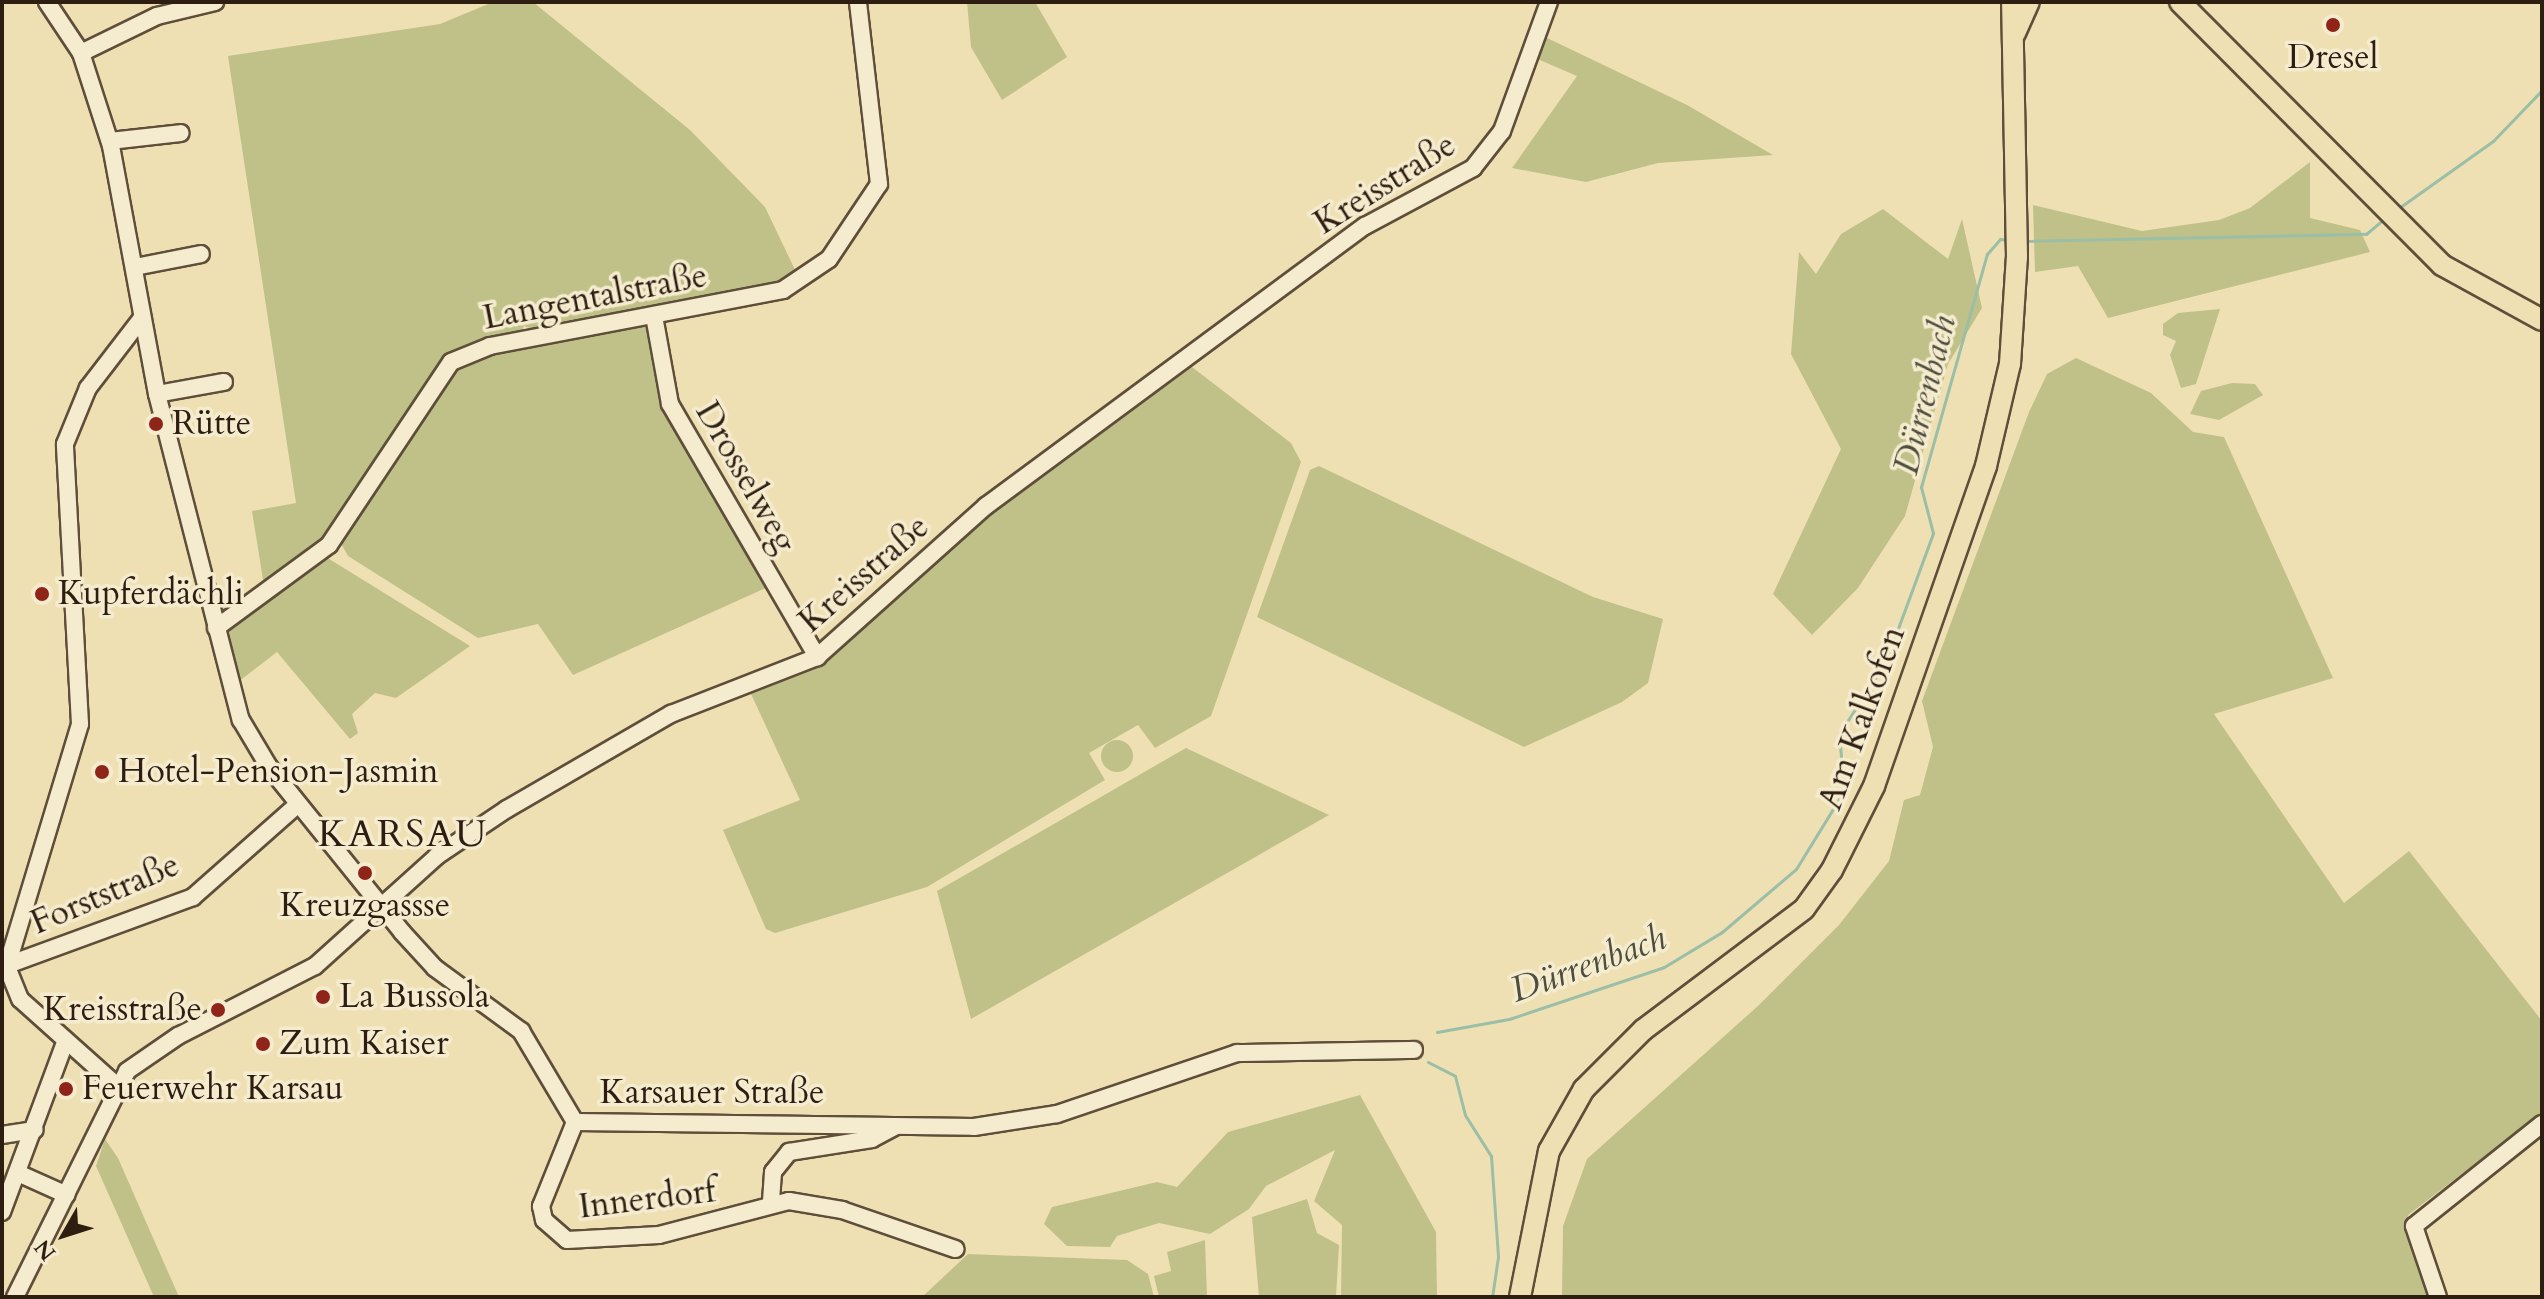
<!DOCTYPE html>
<html>
<head>
<meta charset="utf-8">
<style>
	body { margin:0 }
	#map { position:relative; width:2544px; height:1299px; overflow:hidden; background:#efe0b3; font-family:Cardo,serif }
	div>[style] { position:absolute }
	.green>* { inset:0; background:#bfc188 }
	.round { border-radius:50% }
	.stream>* { height:3px; margin:-1.5px; padding:0 1.5px; transform-origin:1.5px; border-radius:1.5px; background:#9bbea7 }
	.roads { filter:drop-shadow(2px 0 #5e4e3a) drop-shadow(-2px 0 #5e4e3a) drop-shadow(0 2px #5e4e3a) drop-shadow(0 -2px #5e4e3a) }
	.minor>* { height:16px; margin:-8px; padding:0 8px; transform-origin:8px; border-radius:8px; background:#f5ebce }
	.major>* { height:20px; margin:-10px; padding:0 10px; transform-origin:10px; border-radius:10px; background:#efe0b3 }
	.dots>* { width:22px; height:22px; translate:-50% -50%; box-sizing:border-box; border:4px solid #f5ebce; border-radius:50% }
	span { translate:-50% -50%; white-space:nowrap; text-align:center; line-height:1.15; -webkit-text-stroke:7px #f5ebce; paint-order:stroke }
	.poi-label { font-size:34px; color:#2d1e11 }
	.left { translate:0 -50%; text-align:left }
	.right { translate:-100% -50%; text-align:right }
	.street-label { font-size:34px; color:#2d1e11 }
	.water-label { font-size:36px; color:#4e4e3e; font-style:italic }
	.quarter-label { font-size:38px; color:#2d1e11; letter-spacing:2px }
	.frame { position:absolute; inset:0; border:4px solid #2d1e11; pointer-events:none }
	.north { position:absolute; left:24px; top:1195px; width:80px; height:80px; -webkit-text-stroke:6px #f5ebce; paint-order:stroke; rotate:231deg; font-size:22px; font-weight:700; line-height:32px; text-align:center; color:#2d1e11 }
	.north::after { content:''; display:block; margin:auto; width:28px; height:36px; background:#2d1e11; clip-path:polygon(50% 0,100% 100%,50% 72%,0 100%) }
</style>
</head>
<body>
<div id="map">
	<div class="green">
		<i style="clip-path:polygon(493px 2px,533px 2px,690px 130px,765px 207px,798px 276px,779px 286px,541px 332px,524px 326px,519px 336px,457px 355px,330px 536px,223px 618px,219px 604px,264px 586px,252px 511px,296px 503px,228px 56px,440px 24px)"></i>
		<i style="clip-path:polygon(967px 2px,1035px 2px,1067px 57px,1002px 100px,971px 47px)"></i>
		<i style="clip-path:polygon(1543px 36px,1687px 105px,1773px 155px,1658px 163px,1586px 182px,1512px 168px,1577px 76px,1535px 58px)"></i>
		<i style="clip-path:polygon(2310px 162px,2310px 218px,2360px 230px,2370px 252px,2108px 318px,2078px 266px,2035px 272px,2033px 205px,2142px 231px,2219px 220px,2250px 208px)"></i>
		<i style="clip-path:polygon(1883px 209px,1948px 259px,1962px 219px,1982px 308px,1948px 364px,1905px 516px,1858px 588px,1812px 635px,1773px 594px,1841px 449px,1791px 354px,1799px 252px,1816px 274px,1841px 234px)"></i>
		<i style="clip-path:polygon(2220px 309px,2196px 384px,2181px 388px,2170px 355px,2176px 341px,2163px 335px,2163px 324px,2178px 313px)"></i>
		<i style="clip-path:polygon(644px 324px,653px 331px,657px 385px,680px 437px,768px 587px,573px 675px,538px 624px,478px 638px,348px 556px,339px 540px,445px 374px,480px 352px)"></i>
		<i style="clip-path:polygon(2076px 358px,2151px 393px,2193px 432px,2224px 437px,2333px 678px,2214px 714px,2344px 903px,2409px 851px,2542px 1021px,2542px 1113px,2408px 1215px,2417px 1268px,2432px 1297px,1562px 1297px,1563px 1226px,1587px 1159px,1759px 1005px,1839px 925px,1889px 861px,1904px 800px,1920px 795px,1933px 747px,1922px 701px,2029px 412px,2047px 374px)"></i>
		<i style="clip-path:polygon(1192px 367px,1291px 443px,1301px 462px,1211px 716px,1155px 748px,1138px 725px,1089px 753px,1105px 780px,927px 887px,775px 933px,766px 929px,723px 830px,800px 800px,751px 694px,813px 670px,975px 527px)"></i>
		<i style="clip-path:polygon(2232px 383px,2255px 384px,2263px 395px,2219px 420px,2190px 414px,2201px 391px)"></i>
		<i style="clip-path:polygon(1319px 466px,1593px 597px,1663px 619px,1648px 683px,1622px 702px,1524px 747px,1257px 617px,1310px 470px)"></i>
		<i style="clip-path:polygon(326px 557px,470px 646px,396px 698px,375px 693px,352px 714px,358px 733px,350px 739px,277px 652px,238px 682px,227px 633px)"></i>
		<i class="round" style="left:1101px;top:740px;width:32px;height:32px"></i>
		<i style="clip-path:polygon(1186px 748px,1329px 815px,971px 1019px,937px 891px)"></i>
		<i style="clip-path:polygon(1360px 1095px,1436px 1232px,1437px 1297px,1341px 1297px,1342px 1225px,1314px 1201px,1335px 1150px,1266px 1186px,1249px 1209px,1210px 1234px,1159px 1223px,1117px 1236px,1110px 1247px,1067px 1246px,1044px 1224px,1052px 1207px,1157px 1182px,1177px 1187px,1228px 1132px)"></i>
		<i style="clip-path:polygon(105px 1139px,118px 1158px,179px 1297px,154px 1297px,96px 1166px)"></i>
		<i style="clip-path:polygon(1307px 1199px,1317px 1233px,1339px 1245px,1336px 1297px,1259px 1297px,1252px 1217px)"></i>
		<i style="clip-path:polygon(1205px 1240px,1207px 1297px,1159px 1297px,1154px 1276px,1171px 1271px,1167px 1252px)"></i>
		<i style="clip-path:polygon(968px 1254px,1127px 1260px,1148px 1274px,1154px 1297px,922px 1297px)"></i>
	</div>
	<div class="stream">
		<i style="left:2396px;top:210px;width:119px;rotate:-35.4deg"></i>
		<i style="left:2493px;top:141px;width:71px;rotate:-46.1deg"></i>
		<i style="left:2025px;top:241px;width:341px;rotate:-1.2deg"></i>
		<i style="left:2366px;top:234px;width:23px;rotate:-40deg"></i>
		<i style="left:1437px;top:1032px;width:73px;rotate:-10.2deg"></i>
		<i style="left:1509px;top:1019px;width:163px;rotate:-18.5deg"></i>
		<i style="left:1664px;top:967px;width:68px;rotate:-31.1deg"></i>
		<i style="left:1722px;top:932px;width:97px;rotate:-40.4deg"></i>
		<i style="left:1796px;top:869px;width:92px;rotate:-58.4deg"></i>
		<i style="left:1844px;top:791px;width:57px;rotate:-95deg"></i>
		<i style="left:1839px;top:734px;width:87px;rotate:-57.2deg"></i>
		<i style="left:1886px;top:661px;width:136px;rotate:-69.8deg"></i>
		<i style="left:1933px;top:533px;width:48px;rotate:-104.6deg"></i>
		<i style="left:1921px;top:487px;width:242px;rotate:-74.2deg"></i>
		<i style="left:1987px;top:254px;width:20px;rotate:-49deg"></i>
		<i style="left:2000px;top:239px;width:9px;rotate:6deg"></i>
		<i style="left:1428px;top:1062px;width:30px;rotate:27deg"></i>
		<i style="left:1455px;top:1076px;width:40px;rotate:75.6deg"></i>
		<i style="left:1465px;top:1115px;width:49px;rotate:57.6deg"></i>
		<i style="left:1491px;top:1156px;width:101px;rotate:86deg"></i>
		<i style="left:1498px;top:1257px;width:40px;rotate:98.5deg"></i>
	</div>
	<div class="roads">
		<div class="minor">
			<i style="left:47px;top:2px;width:61px;rotate:56.3deg"></i>
			<i style="left:81px;top:53px;width:98px;rotate:72.1deg"></i>
			<i style="left:111px;top:146px;width:252px;rotate:79.5deg"></i>
			<i style="left:157px;top:394px;width:337px;rotate:75.6deg"></i>
			<i style="left:241px;top:720px;width:55px;rotate:59.2deg"></i>
			<i style="left:269px;top:767px;width:212px;rotate:51.1deg"></i>
			<i style="left:402px;top:932px;width:49px;rotate:47.5deg"></i>
			<i style="left:435px;top:968px;width:107px;rotate:36.2deg"></i>
			<i style="left:521px;top:1031px;width:106px;rotate:59.3deg"></i>
			<i style="left:575px;top:1122px;width:399px;rotate:0.7deg"></i>
			<i style="left:974px;top:1127px;width:84px;rotate:-8.9deg"></i>
			<i style="left:1057px;top:1114px;width:190px;rotate:-18.7deg"></i>
			<i style="left:1237px;top:1053px;width:177px;rotate:-1deg"></i>
			<i style="left:81px;top:53px;width:85px;rotate:-26deg"></i>
			<i style="left:157px;top:16px;width:60px;rotate:-13.6deg"></i>
			<i style="left:110px;top:141px;width:71px;rotate:-6.4deg"></i>
			<i style="left:135px;top:267px;width:67px;rotate:-11.1deg"></i>
			<i style="left:654px;top:316px;width:89px;rotate:79.7deg"></i>
			<i style="left:670px;top:404px;width:293px;rotate:59.8deg"></i>
			<i style="left:157px;top:394px;width:68px;rotate:-10.2deg"></i>
			<i style="left:216px;top:628px;width:140px;rotate:-36.3deg"></i>
			<i style="left:329px;top:545px;width:220px;rotate:-56.3deg"></i>
			<i style="left:451px;top:362px;width:42px;rotate:-22.3deg"></i>
			<i style="left:490px;top:346px;width:298px;rotate:-10.8deg"></i>
			<i style="left:783px;top:290px;width:55px;rotate:-34deg"></i>
			<i style="left:829px;top:259px;width:90px;rotate:-56.3deg"></i>
			<i style="left:879px;top:184px;width:183px;rotate:-96.6deg"></i>
			<i style="left:2px;top:967px;width:203px;rotate:-20.1deg"></i>
			<i style="left:193px;top:897px;width:140px;rotate:-41.5deg"></i>
			<i style="left:115px;top:1084px;width:127px;rotate:-138.2deg"></i>
			<i style="left:20px;top:999px;width:35px;rotate:-112deg"></i>
			<i style="left:7px;top:966px;width:253px;rotate:-73.2deg"></i>
			<i style="left:80px;top:724px;width:280px;rotate:-93.1deg"></i>
			<i style="left:65px;top:444px;width:61px;rotate:-67.7deg"></i>
			<i style="left:88px;top:388px;width:88px;rotate:-52.4deg"></i>
			<i style="left:575px;top:1122px;width:91px;rotate:112deg"></i>
			<i style="left:541px;top:1206px;width:14px;rotate:78deg"></i>
			<i style="left:544px;top:1220px;width:30px;rotate:41deg"></i>
			<i style="left:567px;top:1240px;width:92px;rotate:-3.1deg"></i>
			<i style="left:659px;top:1235px;width:134px;rotate:-14.7deg"></i>
			<i style="left:789px;top:1201px;width:54px;rotate:9.6deg"></i>
			<i style="left:842px;top:1210px;width:120px;rotate:19deg"></i>
			<i style="left:2px;top:1135px;width:33px;rotate:-9deg"></i>
			<i style="left:20px;top:1174px;width:51px;rotate:24.1deg"></i>
			<i style="left:771px;top:1201px;width:29px;rotate:-86deg"></i>
			<i style="left:773px;top:1172px;width:26px;rotate:-51deg"></i>
			<i style="left:789px;top:1152px;width:84px;rotate:-8.9deg"></i>
			<i style="left:872px;top:1139px;width:26px;rotate:-28deg"></i>
			<i style="left:2px;top:1212px;width:180px;rotate:-69.6deg"></i>
			<i style="left:15px;top:1297px;width:252px;rotate:-63.6deg"></i>
			<i style="left:127px;top:1071px;width:62px;rotate:-34.5deg"></i>
			<i style="left:178px;top:1036px;width:154px;rotate:-27.1deg"></i>
			<i style="left:315px;top:966px;width:164px;rotate:-42deg"></i>
			<i style="left:437px;top:856px;width:84px;rotate:-33.9deg"></i>
			<i style="left:507px;top:809px;width:190px;rotate:-30.1deg"></i>
			<i style="left:671px;top:714px;width:157px;rotate:-21.3deg"></i>
			<i style="left:817px;top:657px;width:227px;rotate:-41.8deg"></i>
			<i style="left:986px;top:506px;width:471px;rotate:-36.5deg"></i>
			<i style="left:1365px;top:226px;width:123px;rotate:-28.2deg"></i>
			<i style="left:1473px;top:168px;width:47px;rotate:-51.9deg"></i>
			<i style="left:1502px;top:131px;width:137px;rotate:-70deg"></i>
			<i style="left:2438px;top:1297px;width:75px;rotate:-108.7deg"></i>
			<i style="left:2414px;top:1226px;width:164px;rotate:-38.6deg"></i>
		</div>
		<div class="major">
			<i style="left:2180px;top:2px;width:371px;rotate:45.1deg"></i>
			<i style="left:2442px;top:265px;width:114px;rotate:28.8deg"></i>
			<i style="left:2015px;top:33px;width:34px;rotate:-66deg"></i>
			<i style="left:1520px;top:1297px;width:149px;rotate:-78.8deg"></i>
			<i style="left:1549px;top:1151px;width:71px;rotate:-60.6deg"></i>
			<i style="left:1584px;top:1089px;width:83px;rotate:-45deg"></i>
			<i style="left:1643px;top:1030px;width:201px;rotate:-36.9deg"></i>
			<i style="left:1804px;top:909px;width:48px;rotate:-54.3deg"></i>
			<i style="left:1832px;top:870px;width:94px;rotate:-63.4deg"></i>
			<i style="left:1874px;top:786px;width:339px;rotate:-70.7deg"></i>
			<i style="left:1986px;top:466px;width:105px;rotate:-76.8deg"></i>
			<i style="left:2010px;top:364px;width:107px;rotate:-86.3deg"></i>
			<i style="left:2017px;top:257px;width:255px;rotate:-91.1deg"></i>
		</div>
	</div>
	<div class="dots">
		<i style="left:2333px;top:25px;background:#8f2418"></i>
		<i style="left:156px;top:424px;background:#8f2418"></i>
		<i style="left:42px;top:594px;background:#8f2418"></i>
		<i style="left:102px;top:772px;background:#8f2418"></i>
		<i style="left:365px;top:873px;background:#8f2418"></i>
		<i style="left:323px;top:997px;background:#8f2418"></i>
		<i style="left:218px;top:1010px;background:#8f2418"></i>
		<i style="left:263px;top:1044px;background:#8f2418"></i>
		<i style="left:66px;top:1089px;background:#8f2418"></i>
	</div>
	<div class="poi-label">
		<span style="left:2333px;top:58px">Dresel</span>
		<span class="left" style="left:172px;top:424px">Rütte</span>
		<span class="left" style="left:58px;top:594px">Kupferdächli</span>
		<span class="left" style="left:118px;top:772px">Hotel-Pension-Jasmin</span>
		<span style="left:365px;top:906px">Kreuzgassse</span>
		<span class="left" style="left:339px;top:997px">La Bussola</span>
		<span class="right" style="left:202px;top:1010px">Kreisstraße</span>
		<span class="left" style="left:279px;top:1044px">Zum Kaiser</span>
		<span class="left" style="left:82px;top:1089px">Feuerwehr Karsau</span>
	</div>
	<div class="street-label">
		<span style="left:1385px;top:184px;rotate:-32deg">Kreisstraße</span>
		<span style="left:595px;top:297px;rotate:-11deg">Langentalstraße</span>
		<span style="left:746px;top:477px;rotate:60deg">Drosselweg</span>
		<span style="left:864px;top:574px;rotate:-41deg">Kreisstraße</span>
		<span style="left:1862px;top:718px;rotate:-70deg">Am Kalkofen</span>
		<span style="left:105px;top:894px;rotate:-23deg">Forststraße</span>
		<span style="left:712px;top:1093px">Karsauer Straße</span>
		<span style="left:647px;top:1199px;rotate:-7deg">Innerdorf</span>
	</div>
	<div class="water-label">
		<span style="left:1925px;top:395px;rotate:-76deg">Dürrenbach</span>
		<span style="left:1588px;top:964px;rotate:-20deg">Dürrenbach</span>
	</div>
	<div class="quarter-label">
		<span style="left:403px;top:835px">KARSAU</span>
	</div>
	<div class="frame"></div>
	<div class="north">N</div>
</div>
</body>
</html>
